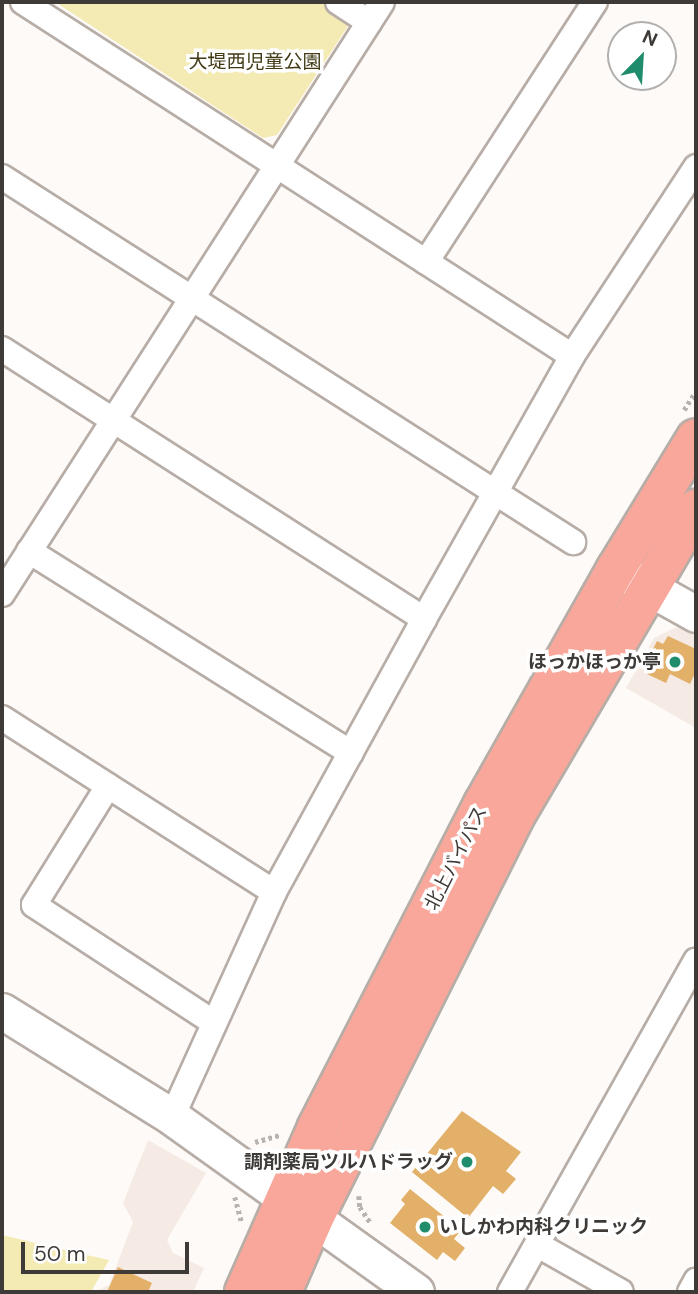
<!DOCTYPE html>
<html>
<head>
<meta charset="utf-8">
<style>
	body { margin:0 }
	#map { position:relative; width:698px; height:1294px; overflow:hidden; background:#fefaf7; font-family:"DM Sans","Noto Sans JP",sans-serif }
	div>[style] { position:absolute }
	.built>* { inset:0; background:#f5ebe4 }
	.green>* { inset:0; background:#f4eab4 }
	.building>* { inset:0; background:#e2b068 }
	.path>* { height:4.5px; margin-top:-2.25px; transform-origin:0; background:repeating-linear-gradient(90deg,#b7b3b0 0 3.5px,transparent 0 7px) }
	.roads { filter:drop-shadow(2px 0 #b7ada7) drop-shadow(-2px 0 #b7ada7) drop-shadow(0 2px #b7ada7) drop-shadow(0 -2px #b7ada7) }
	.street>* { height:24px; margin:-12px; padding:0 12px; transform-origin:12px; border-radius:12px; background:#fff }
	.secondary>* { height:35px; margin:-17.5px; padding:0 17.5px; transform-origin:17.5px; border-radius:17.5px; background:#fff }
	.highway>* { height:38px; margin:-19px; padding:0 19px; transform-origin:19px; border-radius:19px; background:#f8a79a }
	.dots>* { width:19px; height:19px; translate:-50% -50%; box-sizing:border-box; border:4px solid #fff; border-radius:50% }
	span { translate:-50% -50%; white-space:nowrap; text-align:center; line-height:1.15; -webkit-text-stroke:7px #fff; paint-order:stroke }
	.park-label { font-size:19px; color:#413a15 }
	.poi-label { font-size:19px; color:#3e3a37; font-weight:700 }
	.right { translate:-100% -50%; text-align:right }
	.left { translate:0 -50%; text-align:left }
	.street-label { font-size:19px; color:#3e3a37 }
	.frame { position:absolute; inset:0; border:4px solid #3e3a37; pointer-events:none }
	.north { position:absolute; left:607px; top:21px; width:70px; height:70px; box-sizing:border-box; background:#fff; border:2px solid #b2b0af; border-radius:50%; rotate:24deg; font-size:19px; font-weight:700; line-height:28px; text-align:center; color:#3e3a37 }
	.north::after { content:''; display:block; margin:auto; width:24px; height:32px; background:#1f8c6b; clip-path:polygon(50% 0,100% 100%,50% 72%,0 100%) }
	.scale { position:absolute; left:21px; top:1242px; width:168px; height:32px; box-sizing:border-box; border:4px solid #3e3a37; border-top:0; padding-left:9px; font-size:21px; line-height:24px; white-space:nowrap; color:#3e3a37; -webkit-text-stroke:5px #fff; paint-order:stroke }
</style>
</head>
<body>
<div id="map">
	<div class="built">
		<i style="clip-path:polygon(683px 624px,696px 632px,696px 728px,626px 688px,654px 638px)"></i>
		<i style="clip-path:polygon(148px 1140px,206px 1173px,167px 1240px,173px 1253px,204px 1268px,193px 1292px,94px 1292px,109px 1285px,133px 1222px,123px 1203px)"></i>
	</div>
	<div class="green">
		<i style="clip-path:polygon(55px 2px,325px 2px,347px 16px,348px 26px,277px 135px,263px 138px)"></i>
		<i style="clip-path:polygon(2px 1235px,82px 1254px,109px 1260px,91px 1292px,2px 1292px)"></i>
	</div>
	<div class="building">
		<i style="clip-path:polygon(668px 636px,696px 649px,696px 671px,690px 684px,670px 674px,666px 683px,647px 674px,657px 654px,652px 651px,657px 641px,663px 644px)"></i>
		<i style="clip-path:polygon(462px 1111px,521px 1152px,506px 1171px,516px 1179px,503px 1194px,493px 1186px,468px 1218px,412px 1172px)"></i>
		<i style="clip-path:polygon(410px 1189px,461px 1230px,454px 1239px,465px 1248px,455px 1261px,443px 1252px,437px 1260px,390px 1223px,405px 1204px,401px 1200px)"></i>
		<i style="clip-path:polygon(118px 1267px,152px 1283px,148px 1292px,107px 1292px)"></i>
	</div>
	<div class="path">
		<i style="left:684px;top:410px;width:22px;rotate:-58deg"></i>
		<i style="left:255px;top:1142px;width:26px;rotate:-16deg"></i>
		<i style="left:359px;top:1196px;width:11px;rotate:85deg"></i>
		<i style="left:360px;top:1207px;width:18px;rotate:56deg"></i>
		<i style="left:235px;top:1197px;width:27px;rotate:75deg"></i>
	</div>
	<div class="roads">
		<div class="street">
			<i style="left:23px;top:2px;width:653px;rotate:32.81deg"></i>
			<i style="left:338px;top:2px;width:37px;rotate:33deg"></i>
			<i style="left:2px;top:177px;width:678px;rotate:32.59deg"></i>
			<i style="left:426px;top:262px;width:310px;rotate:-57deg"></i>
			<i style="left:2px;top:349px;width:501px;rotate:32.61deg"></i>
			<i style="left:29px;top:551px;width:380px;rotate:32.1deg"></i>
			<i style="left:2px;top:594px;width:703px;rotate:-57.3deg"></i>
			<i style="left:2px;top:718px;width:323px;rotate:32.6deg"></i>
			<i style="left:108px;top:786px;width:140px;rotate:121.9deg"></i>
			<i style="left:34px;top:905px;width:215px;rotate:33.2deg"></i>
			<i style="left:172px;top:1117px;width:247px;rotate:-65.6deg"></i>
			<i style="left:274px;top:892px;width:311px;rotate:-61.2deg"></i>
			<i style="left:424px;top:619px;width:302px;rotate:-60.6deg"></i>
			<i style="left:572px;top:356px;width:226px;rotate:-56.7deg"></i>
			<i style="left:538px;top:1245px;width:95px;rotate:29.5deg"></i>
			<i style="left:510px;top:1292px;width:380px;rotate:-60.7deg"></i>
			<i style="left:690px;top:1292px;width:13px;rotate:-61deg"></i>
		</div>
		<div class="secondary">
			<i style="left:626px;top:575px;width:80px;rotate:29.1deg"></i>
			<i style="left:2px;top:1011px;width:200px;rotate:31.9deg"></i>
			<i style="left:172px;top:1117px;width:300px;rotate:35.6deg"></i>
		</div>
		<div class="highway">
			<i style="left:244px;top:1292px;width:180px;rotate:-66.1deg"></i>
			<i style="left:317px;top:1127px;width:363px;rotate:-62.8deg"></i>
			<i style="left:483px;top:804px;width:270px;rotate:-60.5deg"></i>
			<i style="left:616px;top:569px;width:153px;rotate:-58.6deg"></i>
			<i style="left:282px;top:1292px;width:81px;rotate:-66.6deg"></i>
			<i style="left:314px;top:1218px;width:447px;rotate:-63.4deg"></i>
			<i style="left:514px;top:818px;width:359px;rotate:-59.5deg"></i>
		</div>
	</div>
	<div class="dots">
		<i style="left:675px;top:662px;background:#1f8c6b"></i>
		<i style="left:467px;top:1162px;background:#1f8c6b"></i>
		<i style="left:425px;top:1227px;background:#1f8c6b"></i>
	</div>
	<div class="park-label">
		<span style="left:255px;top:62px">大堤西児童公園</span>
	</div>
	<div class="poi-label">
		<span class="right" style="left:661px;top:662px">ほっかほっか亭</span>
		<span class="right" style="left:453px;top:1162px">調剤薬局ツルハドラッグ</span>
		<span class="left" style="left:439px;top:1227px">いしかわ内科クリニック</span>
	</div>
	<div class="street-label">
		<span style="left:456px;top:858px;rotate:-63deg">北上バイパス</span>
	</div>
	<div class="frame"></div>
	<div class="north">N</div>
	<div class="scale">50 m</div>
</div>
</body>
</html>
